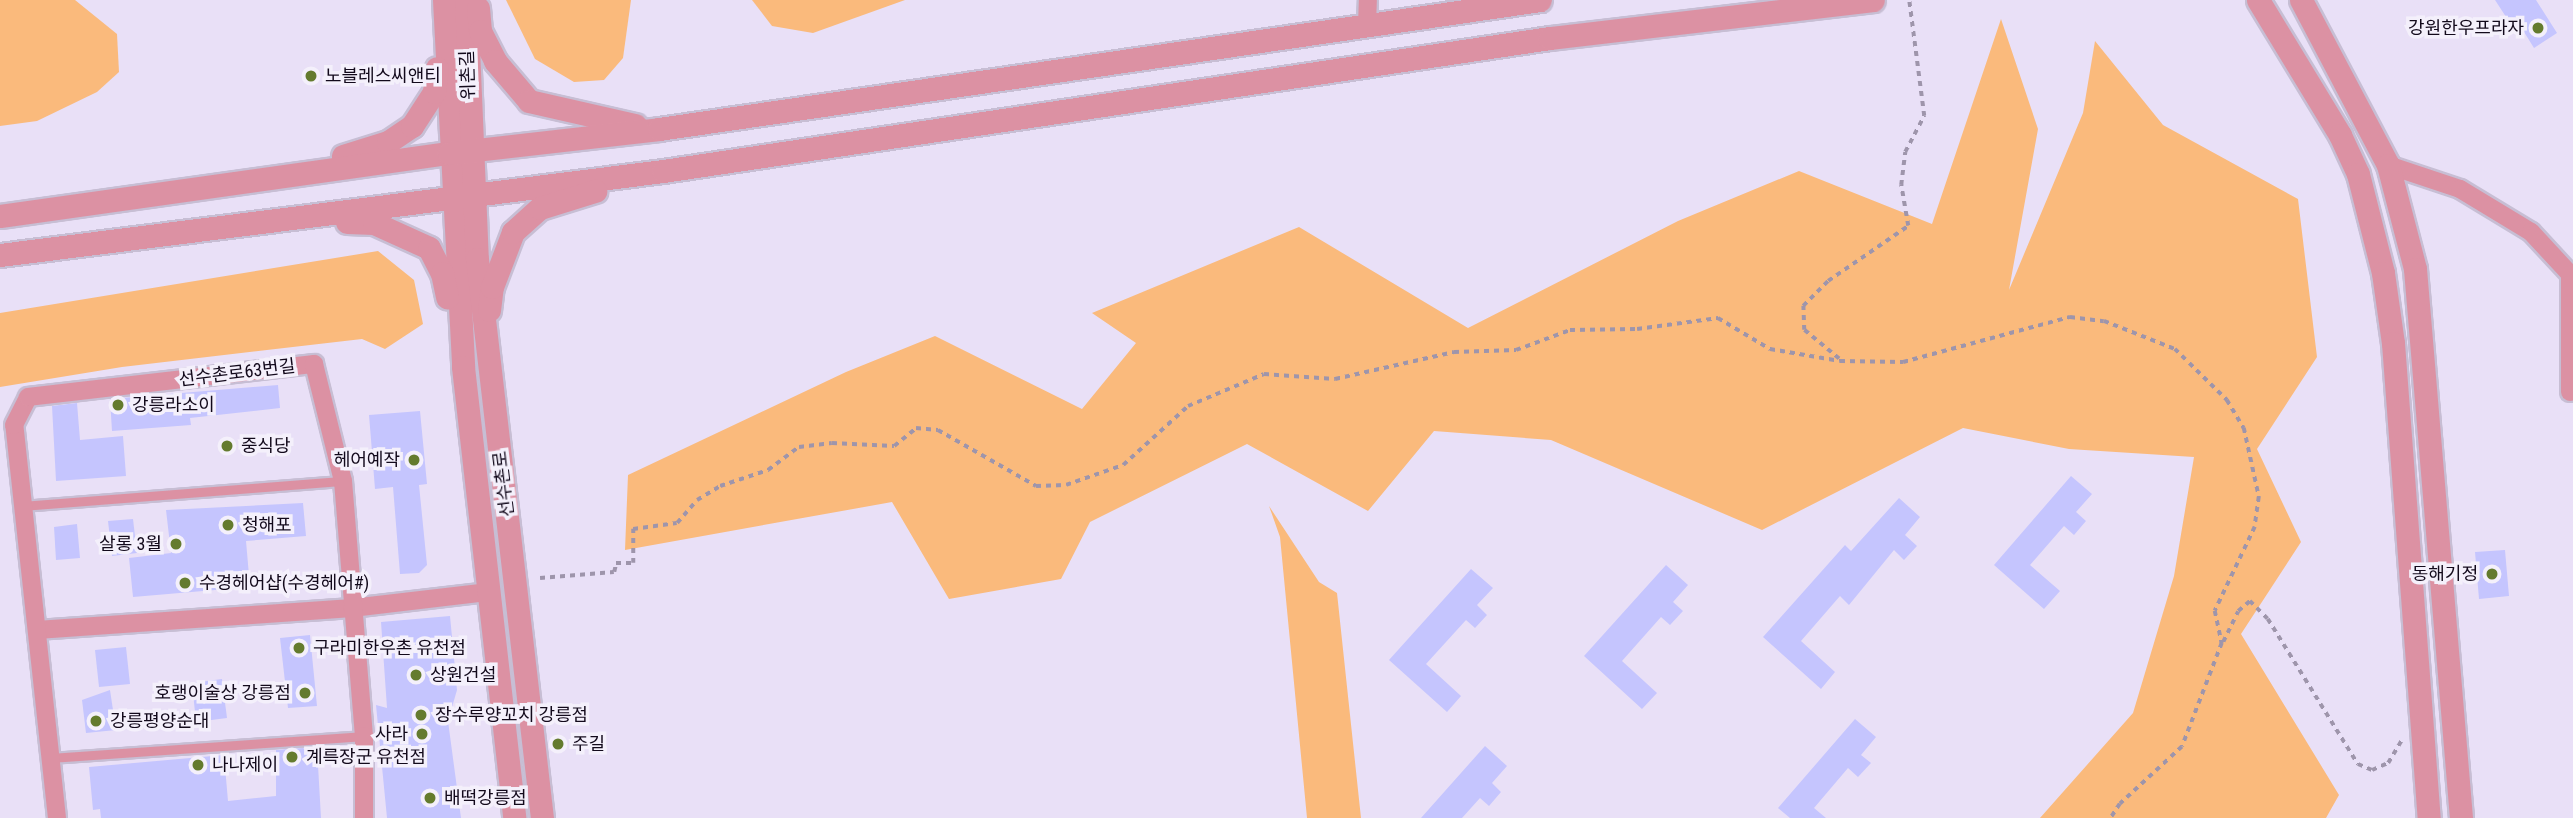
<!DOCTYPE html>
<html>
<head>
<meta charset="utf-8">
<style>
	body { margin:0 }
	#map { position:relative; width:2573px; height:818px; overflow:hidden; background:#e9e0f7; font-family:"Roboto Condensed","Noto Sans KR",sans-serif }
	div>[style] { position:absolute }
	.green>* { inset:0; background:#faba7c }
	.building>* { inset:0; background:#c5c5fe }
	.path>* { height:3.5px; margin-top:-1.75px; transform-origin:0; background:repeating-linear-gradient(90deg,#9e95ab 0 5px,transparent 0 10px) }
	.roads { filter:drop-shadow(2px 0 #c7bed4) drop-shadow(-2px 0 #c7bed4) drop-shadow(0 2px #c7bed4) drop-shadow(0 -2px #c7bed4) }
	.service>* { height:9px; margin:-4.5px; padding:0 4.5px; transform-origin:4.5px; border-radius:4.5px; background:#dc91a3 }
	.minor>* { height:18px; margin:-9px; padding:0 9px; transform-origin:9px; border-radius:9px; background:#dc91a3 }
	.tertiary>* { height:23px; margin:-11.5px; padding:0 11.5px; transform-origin:11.5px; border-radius:11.5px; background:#dc91a3 }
	.dots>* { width:19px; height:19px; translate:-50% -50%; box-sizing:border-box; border:4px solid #f4f0fb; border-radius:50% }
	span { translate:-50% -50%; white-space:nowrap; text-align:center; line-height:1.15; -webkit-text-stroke:7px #f4f0fb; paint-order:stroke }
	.poi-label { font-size:18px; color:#12091b }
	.right { translate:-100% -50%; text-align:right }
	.left { translate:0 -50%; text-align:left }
	.street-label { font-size:18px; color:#12091b }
</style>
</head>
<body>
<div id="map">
	<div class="green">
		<i style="clip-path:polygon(0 0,75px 0,117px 34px,119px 72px,97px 92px,37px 121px,0 126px)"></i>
		<i style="clip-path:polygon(506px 0,631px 0,623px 58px,604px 80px,574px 82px,535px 59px)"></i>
		<i style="clip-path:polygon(752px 0,905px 0,813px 33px,772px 26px)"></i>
		<i style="clip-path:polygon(2001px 19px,2038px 129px,2009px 290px,2083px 113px,2095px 41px,2163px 125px,2298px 199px,2317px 357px,2257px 449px,2301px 542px,2241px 634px,2339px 795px,2326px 818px,2040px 818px,2133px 713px,2174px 576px,2194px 457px,2069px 449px,1963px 428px,1762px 530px,1551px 440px,1434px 431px,1368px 511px,1247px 444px,1090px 522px,1061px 579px,949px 599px,892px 502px,625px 550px,628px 475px,846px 372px,935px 336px,1082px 409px,1136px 343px,1092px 313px,1299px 227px,1468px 328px,1678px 221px,1799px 171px,1932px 224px)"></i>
		<i style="clip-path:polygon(378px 251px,414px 280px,423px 324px,385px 349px,362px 339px,122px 367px,0 387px,0 313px)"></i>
		<i style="clip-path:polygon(1269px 506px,1319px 582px,1337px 593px,1361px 818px,1307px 818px,1280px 537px)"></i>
	</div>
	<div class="building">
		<i style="clip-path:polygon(2495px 0,2536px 0,2557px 33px,2534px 48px,2516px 19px,2510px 23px)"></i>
		<i style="clip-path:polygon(278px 385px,280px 408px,190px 418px,191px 425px,112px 431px,110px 399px)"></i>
		<i style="clip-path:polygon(77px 403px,80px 440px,123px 436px,126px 476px,56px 481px,52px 406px)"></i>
		<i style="clip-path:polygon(420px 411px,427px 484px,419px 485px,427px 565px,419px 573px,400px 574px,393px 487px,375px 489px,369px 415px)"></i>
		<i style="clip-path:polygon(2071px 476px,2092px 494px,2076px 512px,2086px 521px,2074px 535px,2064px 526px,2030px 565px,2060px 591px,2044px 609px,1994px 565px)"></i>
		<i style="clip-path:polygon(1899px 498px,1920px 517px,1905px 535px,1917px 546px,1904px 560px,1894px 550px,1849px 605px,1840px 596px,1801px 641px,1835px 672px,1821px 689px,1763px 637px,1845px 545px,1851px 551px)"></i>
		<i style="clip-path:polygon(303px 503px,306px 536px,246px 541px,250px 587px,133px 597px,129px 558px,171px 553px,166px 510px)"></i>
		<i style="clip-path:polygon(133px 519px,137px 553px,112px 556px,108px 521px)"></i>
		<i style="clip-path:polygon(77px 524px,80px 558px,56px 560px,54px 527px)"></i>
		<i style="clip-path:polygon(2505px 550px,2509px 596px,2479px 599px,2475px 552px)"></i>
		<i style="clip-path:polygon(1666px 565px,1688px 585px,1673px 602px,1683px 611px,1670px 625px,1661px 617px,1622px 661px,1657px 693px,1642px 709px,1584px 656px)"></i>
		<i style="clip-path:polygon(1471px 569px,1493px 588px,1477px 605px,1487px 615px,1475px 628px,1466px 620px,1426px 664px,1461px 696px,1447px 712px,1389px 660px)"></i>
		<i style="clip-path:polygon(450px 616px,457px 690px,448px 721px,461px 818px,387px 818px,376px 705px,387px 708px,381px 622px)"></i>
		<i style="clip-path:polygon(310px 635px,317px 706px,288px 708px,280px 638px)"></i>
		<i style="clip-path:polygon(126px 647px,130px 684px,99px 687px,95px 650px)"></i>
		<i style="clip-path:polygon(222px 679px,227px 718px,196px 722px,192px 683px)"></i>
		<i style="clip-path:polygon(110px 690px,116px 730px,86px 733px,82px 700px)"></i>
		<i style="clip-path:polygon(1855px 719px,1876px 737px,1861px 755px,1871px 763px,1858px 777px,1848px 768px,1814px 808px,1826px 818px,1790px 818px,1778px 808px)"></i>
		<i style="clip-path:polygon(1485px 746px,1507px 766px,1492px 783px,1501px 792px,1489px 806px,1480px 798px,1462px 818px,1421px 818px)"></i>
		<i style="clip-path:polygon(303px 748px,313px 756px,313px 765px,318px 765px,321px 818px,101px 818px,100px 809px,93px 810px,89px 767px,224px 755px,228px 801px,276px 796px,276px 750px)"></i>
	</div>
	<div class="path">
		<i style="left:1839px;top:359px;width:45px;rotate:-140.4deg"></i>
		<i style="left:1804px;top:330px;width:24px;rotate:-92deg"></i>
		<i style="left:1803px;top:306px;width:35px;rotate:-45deg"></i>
		<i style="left:1828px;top:281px;width:97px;rotate:-34.5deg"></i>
		<i style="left:1908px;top:226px;width:42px;rotate:-99.7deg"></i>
		<i style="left:1901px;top:185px;width:33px;rotate:-83deg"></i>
		<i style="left:1905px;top:152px;width:41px;rotate:-62.2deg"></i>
		<i style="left:1924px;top:116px;width:117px;rotate:-97.4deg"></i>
		<i style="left:540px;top:578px;width:74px;rotate:-4.6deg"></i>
		<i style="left:614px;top:572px;width:9px;rotate:-77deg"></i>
		<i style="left:616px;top:563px;width:17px"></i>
		<i style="left:633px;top:563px;width:34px;rotate:-90deg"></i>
		<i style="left:633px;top:529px;width:44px;rotate:-7.8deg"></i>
		<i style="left:677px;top:523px;width:30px;rotate:-49deg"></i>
		<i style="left:697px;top:500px;width:27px;rotate:-31deg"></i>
		<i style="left:720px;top:486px;width:51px;rotate:-18.4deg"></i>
		<i style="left:768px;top:470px;width:39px;rotate:-37deg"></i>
		<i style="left:799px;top:447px;width:33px;rotate:-7deg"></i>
		<i style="left:832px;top:443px;width:62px;rotate:2.8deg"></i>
		<i style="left:894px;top:446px;width:28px;rotate:-39deg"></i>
		<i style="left:916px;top:428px;width:22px;rotate:5deg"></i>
		<i style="left:938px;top:430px;width:113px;rotate:29.7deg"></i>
		<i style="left:1036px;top:486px;width:30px;rotate:-2deg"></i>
		<i style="left:1066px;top:485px;width:60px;rotate:-19.3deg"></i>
		<i style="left:1123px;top:465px;width:88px;rotate:-42.2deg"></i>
		<i style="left:1188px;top:406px;width:82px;rotate:-22.8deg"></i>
		<i style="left:1264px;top:374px;width:71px;rotate:4deg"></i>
		<i style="left:1335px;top:379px;width:122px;rotate:-12.8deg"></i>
		<i style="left:1454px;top:352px;width:62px;rotate:-1.8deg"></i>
		<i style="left:1516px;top:350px;width:58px;rotate:-20.3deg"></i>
		<i style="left:1570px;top:330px;width:67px;rotate:-0.9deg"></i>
		<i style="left:1637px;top:329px;width:82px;rotate:-7.7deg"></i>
		<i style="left:1718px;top:318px;width:61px;rotate:30.8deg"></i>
		<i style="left:1770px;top:349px;width:71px;rotate:9.7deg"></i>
		<i style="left:1840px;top:361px;width:63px;rotate:0.9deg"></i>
		<i style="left:1903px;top:362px;width:173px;rotate:-15.1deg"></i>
		<i style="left:2070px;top:317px;width:34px;rotate:7deg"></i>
		<i style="left:2104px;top:321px;width:76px;rotate:21.5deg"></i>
		<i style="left:2175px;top:349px;width:73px;rotate:44.4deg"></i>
		<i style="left:2227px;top:400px;width:33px;rotate:59deg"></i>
		<i style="left:2244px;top:428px;width:71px;rotate:77.7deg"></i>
		<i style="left:2259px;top:497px;width:30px;rotate:98deg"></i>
		<i style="left:2255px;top:527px;width:93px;rotate:115.5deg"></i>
		<i style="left:2215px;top:611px;width:33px;rotate:78deg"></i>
		<i style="left:2222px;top:643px;width:111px;rotate:111deg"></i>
		<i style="left:2182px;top:747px;width:84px;rotate:137.4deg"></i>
		<i style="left:2120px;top:804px;width:17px;rotate:123deg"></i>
		<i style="left:2223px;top:642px;width:34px;rotate:-64deg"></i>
		<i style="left:2238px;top:611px;width:16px;rotate:-40deg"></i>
		<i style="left:2250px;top:601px;width:25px;rotate:45deg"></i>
		<i style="left:2268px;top:619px;width:171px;rotate:58.2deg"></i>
		<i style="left:2358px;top:764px;width:15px;rotate:23deg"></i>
		<i style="left:2372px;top:770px;width:17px;rotate:-24deg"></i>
		<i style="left:2388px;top:763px;width:26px;rotate:-59deg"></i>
	</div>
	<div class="roads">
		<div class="service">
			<i style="left:23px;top:506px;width:321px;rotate:-4.5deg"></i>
			<i style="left:51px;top:758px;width:314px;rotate:-4deg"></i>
		</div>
		<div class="minor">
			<i style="left:1367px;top:25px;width:25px;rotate:-88deg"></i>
			<i style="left:2388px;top:165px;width:76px;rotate:18.4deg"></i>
			<i style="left:2460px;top:189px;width:83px;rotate:31.2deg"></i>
			<i style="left:2531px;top:232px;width:57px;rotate:47.1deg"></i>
			<i style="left:2570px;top:274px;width:118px;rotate:90deg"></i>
			<i style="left:37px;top:630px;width:316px;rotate:-4deg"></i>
			<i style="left:352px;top:608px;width:138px;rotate:-6.7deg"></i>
			<i style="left:57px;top:818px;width:395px;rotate:-96.2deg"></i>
			<i style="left:14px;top:425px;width:31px;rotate:-63deg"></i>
			<i style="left:28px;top:397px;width:288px;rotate:-6.6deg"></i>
			<i style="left:314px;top:364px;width:121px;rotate:76.1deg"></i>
			<i style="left:343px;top:481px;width:256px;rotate:85.3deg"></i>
			<i style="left:364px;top:736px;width:82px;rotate:90deg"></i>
		</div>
		<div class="tertiary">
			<i style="left:444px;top:0;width:367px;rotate:87deg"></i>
			<i style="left:463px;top:367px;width:454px;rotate:83.5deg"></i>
			<i style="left:466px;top:0;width:259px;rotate:87.6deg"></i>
			<i style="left:477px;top:259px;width:563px;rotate:83.37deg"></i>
			<i style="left:2258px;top:0;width:158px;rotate:58.7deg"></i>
			<i style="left:2340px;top:135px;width:43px;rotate:65.2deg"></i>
			<i style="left:2358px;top:174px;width:102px;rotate:75.8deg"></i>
			<i style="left:2383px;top:273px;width:71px;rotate:81.9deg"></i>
			<i style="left:2393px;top:343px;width:476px;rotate:85.7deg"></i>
			<i style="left:2301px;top:0;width:187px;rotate:62.2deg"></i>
			<i style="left:2388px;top:165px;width:107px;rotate:75.4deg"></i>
			<i style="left:2415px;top:269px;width:551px;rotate:85.21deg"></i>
			<i style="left:478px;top:8px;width:23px;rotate:85deg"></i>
			<i style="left:480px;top:31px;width:34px;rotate:63deg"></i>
			<i style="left:495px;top:61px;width:52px;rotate:49.6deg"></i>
			<i style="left:529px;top:101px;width:109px;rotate:12.8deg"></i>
			<i style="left:343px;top:156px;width:47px;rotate:-17.3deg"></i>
			<i style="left:388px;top:142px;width:29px;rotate:-34deg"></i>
			<i style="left:412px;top:126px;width:40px;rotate:-57.1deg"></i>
			<i style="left:434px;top:92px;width:24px;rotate:-83deg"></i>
			<i style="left:0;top:216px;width:453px;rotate:-8deg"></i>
			<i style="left:449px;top:153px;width:211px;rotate:-6.5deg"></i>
			<i style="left:659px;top:129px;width:890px;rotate:-8.33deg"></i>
			<i style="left:347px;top:222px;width:27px;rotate:2deg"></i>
			<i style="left:374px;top:223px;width:60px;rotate:24.4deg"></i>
			<i style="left:429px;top:248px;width:28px;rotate:63deg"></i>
			<i style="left:442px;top:273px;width:25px;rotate:78deg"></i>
			<i style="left:0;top:255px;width:668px;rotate:-7.22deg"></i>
			<i style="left:663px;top:171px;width:897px;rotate:-8.53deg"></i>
			<i style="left:1550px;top:38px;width:325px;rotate:-6.7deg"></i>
			<i style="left:489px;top:310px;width:23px;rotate:-83deg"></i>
			<i style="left:492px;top:287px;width:59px;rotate:-69.1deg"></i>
			<i style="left:513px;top:232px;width:36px;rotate:-42deg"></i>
			<i style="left:540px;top:208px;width:58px;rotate:-17.2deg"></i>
		</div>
	</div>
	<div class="dots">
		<i style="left:2538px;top:28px;background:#647b2e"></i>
		<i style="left:311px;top:76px;background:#647b2e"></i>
		<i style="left:118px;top:405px;background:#647b2e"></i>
		<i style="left:227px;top:446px;background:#647b2e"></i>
		<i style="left:414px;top:460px;background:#647b2e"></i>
		<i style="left:228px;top:525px;background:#647b2e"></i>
		<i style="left:176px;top:544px;background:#647b2e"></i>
		<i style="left:2492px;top:574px;background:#647b2e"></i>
		<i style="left:185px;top:583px;background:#647b2e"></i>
		<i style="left:299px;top:648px;background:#647b2e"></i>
		<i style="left:416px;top:675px;background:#647b2e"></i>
		<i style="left:305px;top:693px;background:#647b2e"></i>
		<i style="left:421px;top:715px;background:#647b2e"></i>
		<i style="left:96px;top:721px;background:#647b2e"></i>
		<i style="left:422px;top:734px;background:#647b2e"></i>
		<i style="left:558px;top:744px;background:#647b2e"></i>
		<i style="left:292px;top:757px;background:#647b2e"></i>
		<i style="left:198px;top:765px;background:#647b2e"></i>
		<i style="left:430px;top:798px;background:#647b2e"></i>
	</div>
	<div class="poi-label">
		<span class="right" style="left:2524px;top:28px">강원한우프라자</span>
		<span class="left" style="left:325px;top:76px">노블레스씨앤티</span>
		<span class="left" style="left:132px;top:405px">강릉라소이</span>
		<span class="left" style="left:241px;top:446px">중식당</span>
		<span class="right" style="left:400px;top:460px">헤어예작</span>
		<span class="left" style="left:242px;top:525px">청해포</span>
		<span class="right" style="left:162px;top:544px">살롱 3월</span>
		<span class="right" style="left:2478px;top:574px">동해기정</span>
		<span class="left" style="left:199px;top:583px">수경헤어샵(수경헤어#)</span>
		<span class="left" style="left:313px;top:648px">구라미한우촌 유천점</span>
		<span class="left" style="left:430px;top:675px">상원건설</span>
		<span class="right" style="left:291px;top:693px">호랭이술상 강릉점</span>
		<span class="left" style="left:435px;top:715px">장수루양꼬치 강릉점</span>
		<span class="left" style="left:110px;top:721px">강릉평양순대</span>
		<span class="right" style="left:408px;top:734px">사라</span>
		<span class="left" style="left:572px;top:744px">주길</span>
		<span class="left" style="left:306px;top:757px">계륵장군 유천점</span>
		<span class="left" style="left:212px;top:765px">나나제이</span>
		<span class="left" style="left:444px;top:798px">배떡강릉점</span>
	</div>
	<div class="street-label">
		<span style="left:468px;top:75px;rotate:-92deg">위촌길</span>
		<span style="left:237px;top:373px;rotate:-7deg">선수촌로63번길</span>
		<span style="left:504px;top:484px;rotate:-97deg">선수촌로</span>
	</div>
</div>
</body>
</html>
